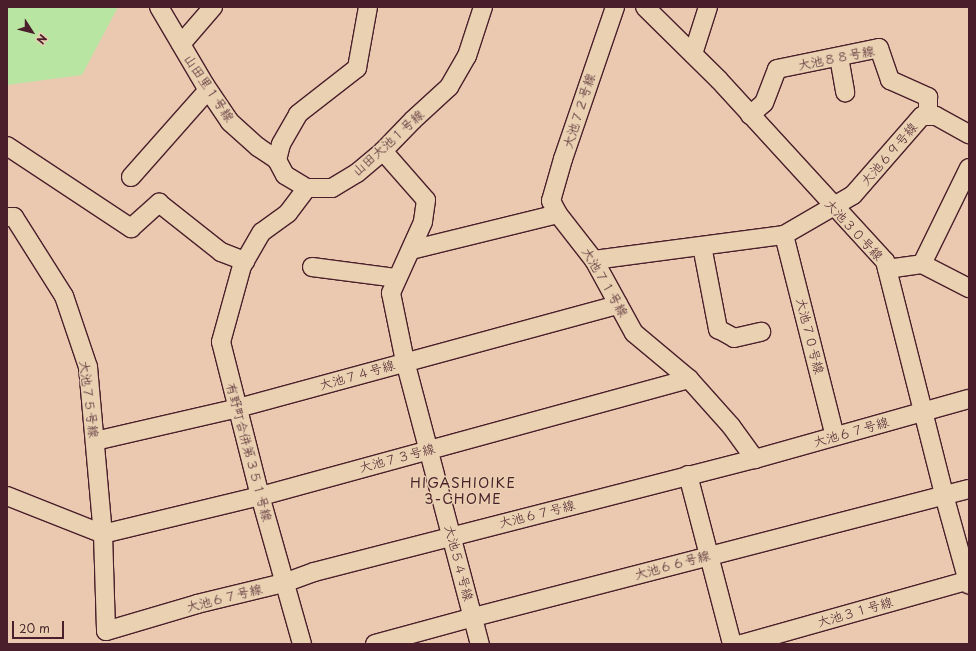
<!DOCTYPE html>
<html>
<head>
<meta charset="utf-8">
<style>
	body { margin:0 }
	#map { position:relative; width:976px; height:651px; overflow:hidden; background:#ebc9b0; font-family:"Playpen Sans","Klee One",sans-serif }
	div>[style] { position:absolute }
	.green>* { inset:0; background:#b9e5a2 }
	.roads { filter:drop-shadow(1px 0 #4a1f2b) drop-shadow(-1px 0 #4a1f2b) drop-shadow(0 1px #4a1f2b) drop-shadow(0 -1px #4a1f2b) }
	.street>* { height:18px; margin:-9px; padding:0 9px; transform-origin:9px; border-radius:9px; background:#e9d1b2 }
	span { translate:-50% -50%; white-space:nowrap; text-align:center; line-height:1.15; -webkit-text-stroke:3px #e9d1b2; paint-order:stroke }
	.street-label { font-size:13px; color:#4a1f2b }
	.neighbourhood-label { font-size:14px; color:#4a1f2b; letter-spacing:1px }
	.frame { position:absolute; inset:0; border:8px solid #4a1f2b; pointer-events:none }
	.north { position:absolute; left:12px; top:12px; width:40px; height:40px; -webkit-text-stroke:3px #e9d1b2; paint-order:stroke; rotate:126deg; font-size:11px; font-weight:700; line-height:16px; text-align:center; color:#4a1f2b }
	.north::after { content:''; display:block; margin:auto; width:14px; height:18px; background:#4a1f2b; clip-path:polygon(50% 0,100% 100%,50% 72%,0 100%) }
	.scale { position:absolute; left:12px; top:621px; width:52px; height:18px; box-sizing:border-box; border:2px solid #4a1f2b; border-top:0; padding-left:5px; font-size:12px; line-height:14px; white-space:nowrap; color:#4a1f2b; -webkit-text-stroke:3px #e9d1b2; paint-order:stroke }
</style>
</head>
<body>
<div id="map">
	<div class="green">
		<i style="clip-path:polygon(7px 7px,118px 7px,82px 75px,7px 85px)"></i>
	</div>
	<div class="roads">
		<div class="street">
			<i style="left:159px;top:7px;width:91px;rotate:59.5deg"></i>
			<i style="left:205px;top:85px;width:45px;rotate:56deg"></i>
			<i style="left:230px;top:122px;width:38px;rotate:42deg"></i>
			<i style="left:258px;top:147px;width:23px;rotate:34deg"></i>
			<i style="left:277px;top:160px;width:17px;rotate:62deg"></i>
			<i style="left:285px;top:175px;width:26px;rotate:31deg"></i>
			<i style="left:645px;top:7px;width:104px;rotate:44.6deg"></i>
			<i style="left:719px;top:80px;width:246px;rotate:47.5deg"></i>
			<i style="left:885px;top:261px;width:241px;rotate:75.8deg"></i>
			<i style="left:944px;top:495px;width:93px;rotate:74.5deg"></i>
			<i style="left:181px;top:44px;width:49px;rotate:-49.1deg"></i>
			<i style="left:693px;top:54px;width:49px;rotate:-72.3deg"></i>
			<i style="left:839px;top:57px;width:36px;rotate:80deg"></i>
			<i style="left:750px;top:115px;width:18px;rotate:-41deg"></i>
			<i style="left:764px;top:103px;width:36px;rotate:-69deg"></i>
			<i style="left:777px;top:69px;width:104px;rotate:-11.6deg"></i>
			<i style="left:879px;top:48px;width:34px;rotate:71deg"></i>
			<i style="left:890px;top:80px;width:42px;rotate:24.1deg"></i>
			<i style="left:928px;top:97px;width:19px;rotate:90deg"></i>
			<i style="left:7px;top:146px;width:149px;rotate:33.5deg"></i>
			<i style="left:131px;top:228px;width:38px;rotate:-42deg"></i>
			<i style="left:159px;top:203px;width:79px;rotate:38.3deg"></i>
			<i style="left:221px;top:252px;width:26px;rotate:21deg"></i>
			<i style="left:383px;top:151px;width:65px;rotate:48.7deg"></i>
			<i style="left:426px;top:200px;width:22px;rotate:98deg"></i>
			<i style="left:423px;top:222px;width:78px;rotate:114.3deg"></i>
			<i style="left:391px;top:293px;width:69px;rotate:78.4deg"></i>
			<i style="left:405px;top:361px;width:293px;rotate:75.2deg"></i>
			<i style="left:277px;top:160px;width:16px;rotate:-76deg"></i>
			<i style="left:281px;top:144px;width:34px;rotate:-60deg"></i>
			<i style="left:298px;top:114px;width:75px;rotate:-37.9deg"></i>
			<i style="left:357px;top:68px;width:62px;rotate:-79.8deg"></i>
			<i style="left:969px;top:168px;width:107px;rotate:116.1deg"></i>
			<i style="left:922px;top:264px;width:53px;rotate:27.1deg"></i>
			<i style="left:131px;top:177px;width:116px;rotate:-48.5deg"></i>
			<i style="left:558px;top:214px;width:15px;rotate:-118deg"></i>
			<i style="left:551px;top:201px;width:44px;rotate:-74.1deg"></i>
			<i style="left:563px;top:159px;width:161px;rotate:-71.1deg"></i>
			<i style="left:7px;top:217px;width:7px"></i>
			<i style="left:14px;top:217px;width:93px;rotate:57.7deg"></i>
			<i style="left:64px;top:296px;width:75px;rotate:71.3deg"></i>
			<i style="left:88px;top:367px;width:168px;rotate:84.9deg"></i>
			<i style="left:103px;top:534px;width:103px;rotate:-158.4deg"></i>
			<i style="left:784px;top:235px;width:80px;rotate:-30.1deg"></i>
			<i style="left:853px;top:195px;width:105px;rotate:-48.9deg"></i>
			<i style="left:922px;top:116px;width:14px"></i>
			<i style="left:936px;top:116px;width:38px;rotate:29deg"></i>
			<i style="left:702px;top:246px;width:85px;rotate:79.1deg"></i>
			<i style="left:718px;top:329px;width:18px;rotate:29deg"></i>
			<i style="left:734px;top:338px;width:28px;rotate:-13deg"></i>
			<i style="left:411px;top:250px;width:151px;rotate:-13.8deg"></i>
			<i style="left:558px;top:214px;width:58px;rotate:52deg"></i>
			<i style="left:594px;top:260px;width:83px;rotate:61.3deg"></i>
			<i style="left:634px;top:333px;width:72px;rotate:39.9deg"></i>
			<i style="left:689px;top:379px;width:63px;rotate:48.2deg"></i>
			<i style="left:731px;top:426px;width:41px;rotate:54deg"></i>
			<i style="left:594px;top:260px;width:192px;rotate:-7.5deg"></i>
			<i style="left:784px;top:235px;width:207px;rotate:75.8deg"></i>
			<i style="left:312px;top:267px;width:86px;rotate:7.4deg"></i>
			<i style="left:887px;top:269px;width:35px;rotate:-8deg"></i>
			<i style="left:689px;top:379px;width:445px;rotate:164.7deg"></i>
			<i style="left:260px;top:496px;width:162px;rotate:166.4deg"></i>
			<i style="left:103px;top:534px;width:97px;rotate:88.2deg"></i>
			<i style="left:106px;top:631px;width:95px;rotate:-16.5deg"></i>
			<i style="left:197px;top:604px;width:89px;rotate:-13.6deg"></i>
			<i style="left:284px;top:583px;width:32px;rotate:-20deg"></i>
			<i style="left:314px;top:572px;width:455px;rotate:-14.4deg"></i>
			<i style="left:755px;top:459px;width:222px;rotate:-15.7deg"></i>
			<i style="left:95px;top:441px;width:147px;rotate:-13deg"></i>
			<i style="left:238px;top:408px;width:394px;rotate:-15.2deg"></i>
			<i style="left:688px;top:475px;width:175px;rotate:75.4deg"></i>
			<i style="left:302px;top:644px;width:154px;rotate:-105.8deg"></i>
			<i style="left:260px;top:496px;width:159px;rotate:-104.2deg"></i>
			<i style="left:221px;top:342px;width:79px;rotate:-74.6deg"></i>
			<i style="left:242px;top:266px;width:39px;rotate:-60deg"></i>
			<i style="left:262px;top:232px;width:32px;rotate:-36deg"></i>
			<i style="left:288px;top:213px;width:31px;rotate:-53deg"></i>
			<i style="left:307px;top:188px;width:25px"></i>
			<i style="left:332px;top:188px;width:29px;rotate:-31deg"></i>
			<i style="left:357px;top:173px;width:34px;rotate:-40deg"></i>
			<i style="left:383px;top:151px;width:43px;rotate:-45.9deg"></i>
			<i style="left:413px;top:120px;width:49px;rotate:-42.5deg"></i>
			<i style="left:449px;top:87px;width:36px;rotate:-60deg"></i>
			<i style="left:467px;top:56px;width:52px;rotate:-71.9deg"></i>
			<i style="left:375px;top:644px;width:103px;rotate:-15.3deg"></i>
			<i style="left:474px;top:617px;width:511px;rotate:-14.5deg"></i>
			<i style="left:742px;top:644px;width:236px;rotate:-15.7deg"></i>
		</div>
	</div>
	<div class="street-label">
		<span style="left:836px;top:58px;rotate:-11deg">大池８８号線</span>
		<span style="left:209px;top:88px;rotate:56deg">山田里１号線</span>
		<span style="left:579px;top:111px;rotate:-72deg">大池７２号線</span>
		<span style="left:388px;top:143px;rotate:-42deg">山田大池１号線</span>
		<span style="left:889px;top:154px;rotate:-49deg">大池６９号線</span>
		<span style="left:854px;top:230px;rotate:47deg">大池３０号線</span>
		<span style="left:605px;top:282px;rotate:60deg">大池７１号線</span>
		<span style="left:810px;top:336px;rotate:76deg">大池７０号線</span>
		<span style="left:357px;top:375px;rotate:-16deg">大池７４号線</span>
		<span style="left:89px;top:399px;rotate:83deg">大池７５号線</span>
		<span style="left:851px;top:432px;rotate:-16deg">大池６７号線</span>
		<span style="left:249px;top:452px;rotate:75deg">有野町合併第３５１号線</span>
		<span style="left:397px;top:458px;rotate:-15deg">大池７３号線</span>
		<span style="left:537px;top:514px;rotate:-14deg">大池６７号線</span>
		<span style="left:459px;top:563px;rotate:75deg">大池５４号線</span>
		<span style="left:672px;top:565px;rotate:-15deg">大池６６号線</span>
		<span style="left:224px;top:598px;rotate:-14deg">大池６７号線</span>
		<span style="left:855px;top:612px;rotate:-16deg">大池３１号線</span>
	</div>
	<div class="neighbourhood-label">
		<span style="left:463px;top:491px">HIGASHIOIKE<br>3-CHOME</span>
	</div>
	<div class="frame"></div>
	<div class="north">N</div>
	<div class="scale">20 m</div>
</div>
</body>
</html>
